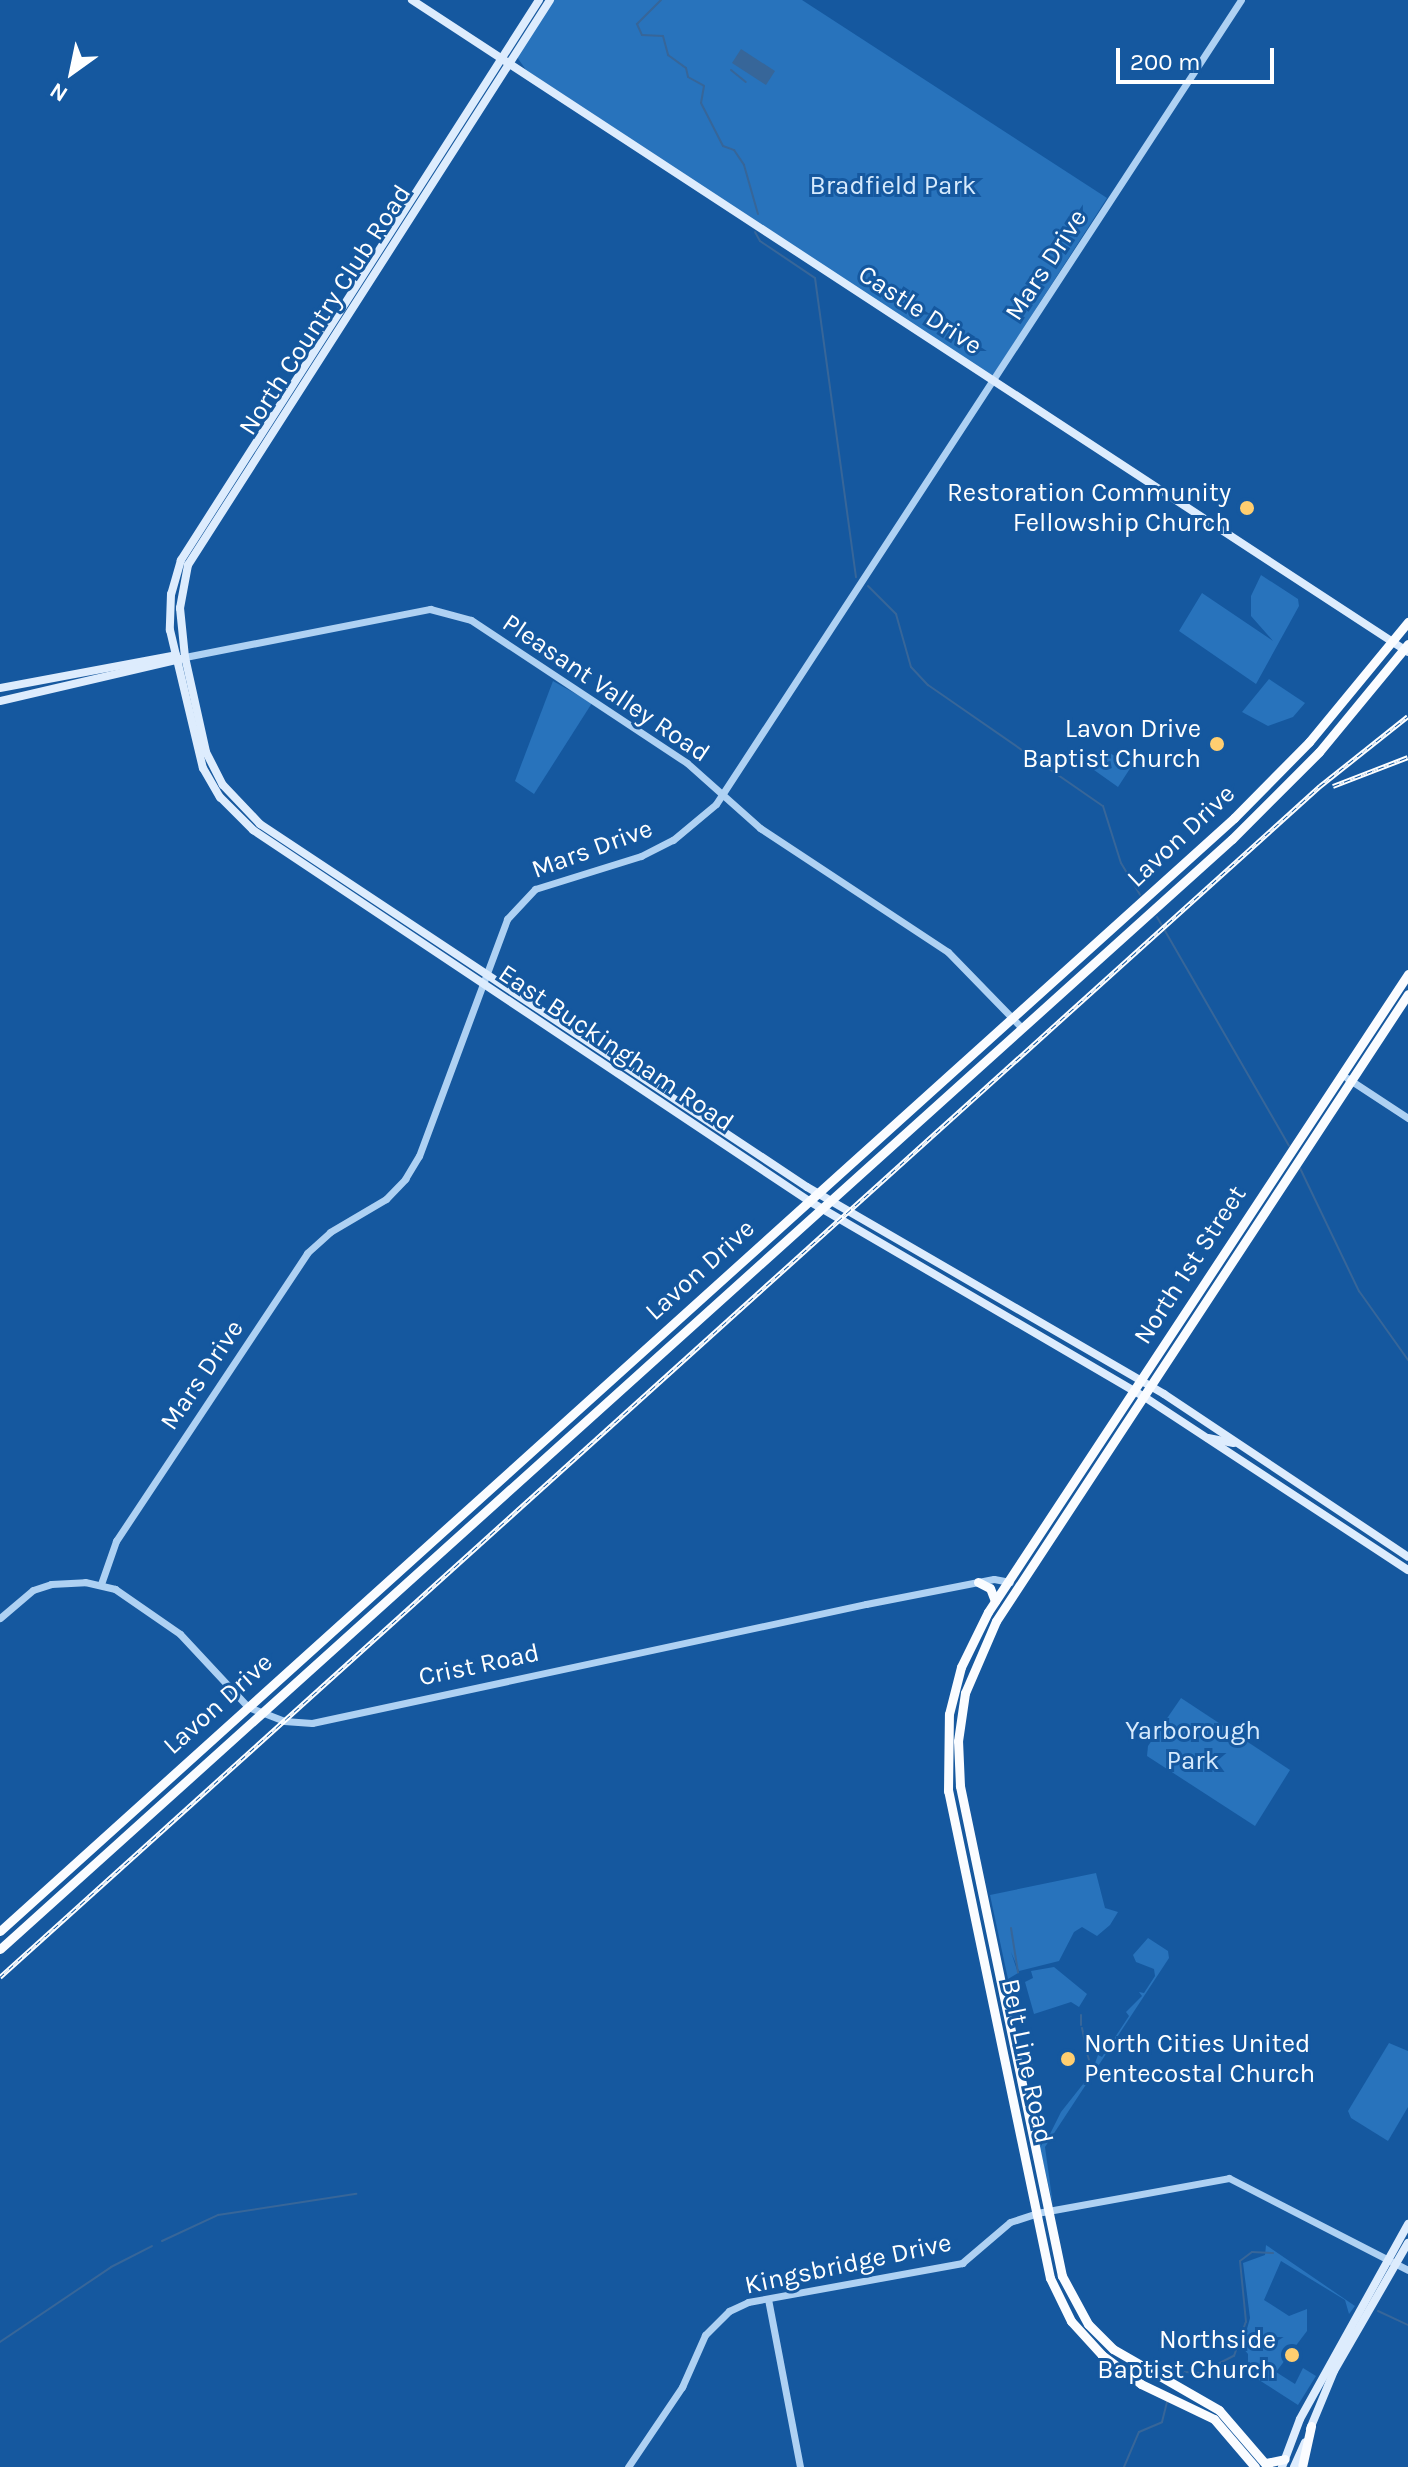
<!DOCTYPE html>
<html>
<head>
<meta charset="utf-8">
<style>
	body { margin:0 }
	#map { position:relative; width:1408px; height:2467px; overflow:hidden; background:#15589f; font-family:Karla,sans-serif }
	div>[style] { position:absolute }
	.green>* { inset:0; background:#2873bc }
	.water>* { inset:0; background:#376699 }
	.stream>* { height:2px; margin:-1px; padding:0 1px; transform-origin:1px; border-radius:1px; background:#376699 }
	.tertiary>* { height:7px; margin:-3.5px; padding:0 3.5px; transform-origin:3.5px; border-radius:3.5px; background:#aed1f3 }
	.secondary>* { height:8px; margin:-4px; padding:0 4px; transform-origin:4px; border-radius:4px; background:#ddecfd }
	.primary>* { height:9px; margin:-4.5px; padding:0 4.5px; transform-origin:4.5px; border-radius:4.5px; background:#fafcff }
	.rail>* { height:5px; margin-top:-2.5px; transform-origin:0; background:repeating-linear-gradient(90deg,#15589f 0 6px,#fff 0 12px); box-sizing:border-box; border-block:2px solid #fff }
	.dots>* { width:22px; height:22px; translate:-50% -50%; box-sizing:border-box; border:4px solid #15589f; border-radius:50% }
	span { translate:-50% -50%; white-space:nowrap; text-align:center; line-height:1.15; -webkit-text-stroke:6px #15589f; paint-order:stroke }
	.park-label { font-size:26px; color:#d6eafd }
	.street-label { font-size:26px; color:#fff }
	.poi-label { font-size:26px; color:#fff }
	.right { translate:-100% -50%; text-align:right }
	.left { translate:0 -50%; text-align:left }
	.north { position:absolute; left:32px; top:32px; width:80px; height:80px; -webkit-text-stroke:6px #15589f; paint-order:stroke; rotate:213deg; font-size:22px; font-weight:700; line-height:32px; text-align:center; color:#fff }
	.north::after { content:''; display:block; margin:auto; width:28px; height:36px; background:#fff; clip-path:polygon(50% 0,100% 100%,50% 72%,0 100%) }
	.scale { position:absolute; left:1116px; top:48px; width:158px; height:36px; box-sizing:border-box; border:4px solid #fff; border-top:0; padding-left:10px; font-size:24px; line-height:28px; white-space:nowrap; color:#fff; -webkit-text-stroke:6px #15589f; paint-order:stroke }
</style>
</head>
<body>
<div id="map">
	<div class="green">
		<i style="clip-path:polygon(554px 0,802px 0,1107px 198px,992px 377px,526px 70px,517px 57px)"></i>
		<i style="clip-path:polygon(1261px 575px,1298px 599px,1299px 606px,1256px 684px,1179px 631px,1202px 593px,1273px 641px,1251px 616px,1251px 596px)"></i>
		<i style="clip-path:polygon(1269px 679px,1305px 703px,1293px 717px,1268px 726px,1242px 712px)"></i>
		<i style="clip-path:polygon(553px 681px,592px 703px,534px 794px,515px 781px)"></i>
		<i style="clip-path:polygon(1107px 751px,1131px 767px,1118px 787px,1094px 770px)"></i>
		<i style="clip-path:polygon(1181px 1698px,1290px 1770px,1255px 1826px,1147px 1756px,1148px 1746px)"></i>
		<i style="clip-path:polygon(1096px 1873px,1105px 1908px,1118px 1912px,1110px 1925px,1097px 1936px,1082px 1927px,1074px 1932px,1059px 1961px,1019px 1971px,1011px 1952px,1018px 1973px,1008px 1979px,990px 1895px)"></i>
		<i style="clip-path:polygon(1148px 1938px,1168px 1951px,1169px 1958px,1045px 2147px,1053px 2205px,1038px 2140px,1042px 2146px,1041px 2138px,1047px 2140px,1061px 2112px,1091px 2074px,1098px 2055px,1102px 2057px,1129px 2016px,1126px 2012px,1142px 1996px,1139px 1992px,1144px 1993px,1155px 1976px,1154px 1969px,1136px 1962px,1133px 1955px)"></i>
		<i style="clip-path:polygon(1054px 1967px,1087px 1994px,1079px 2007px,1071px 2002px,1034px 2014px,1025px 1982px,1033px 1978px,1031px 1971px)"></i>
		<i style="clip-path:polygon(1389px 2043px,1408px 2051px,1408px 2107px,1388px 2141px,1351px 2118px,1348px 2111px)"></i>
		<i style="clip-path:polygon(1266px 2245px,1355px 2306px,1349px 2314px,1345px 2300px,1281px 2261px,1264px 2300px,1289px 2316px,1307px 2309px,1307px 2331px,1276px 2372px,1295px 2384px,1303px 2368px,1316px 2376px,1298px 2405px,1248px 2373px,1248px 2354px,1242px 2347px,1250px 2318px,1243px 2263px,1265px 2255px)"></i>
	</div>
	<div class="water">
		<i style="clip-path:polygon(741px 49px,775px 71px,766px 85px,732px 63px)"></i>
	</div>
	<div class="stream">
		<i style="left:661px;top:0;width:34px;rotate:135deg"></i>
		<i style="left:637px;top:24px;width:12px;rotate:66deg"></i>
		<i style="left:642px;top:35px;width:21px;rotate:3deg"></i>
		<i style="left:663px;top:36px;width:20px;rotate:75deg"></i>
		<i style="left:668px;top:55px;width:22px;rotate:36deg"></i>
		<i style="left:686px;top:68px;width:9px;rotate:77deg"></i>
		<i style="left:688px;top:77px;width:18px;rotate:29deg"></i>
		<i style="left:704px;top:86px;width:17px;rotate:100deg"></i>
		<i style="left:701px;top:103px;width:48px;rotate:62.9deg"></i>
		<i style="left:723px;top:146px;width:12px;rotate:20deg"></i>
		<i style="left:734px;top:150px;width:18px;rotate:56deg"></i>
		<i style="left:744px;top:165px;width:51px;rotate:74.1deg"></i>
		<i style="left:731px;top:70px;width:19px;rotate:39deg"></i>
		<i style="left:755px;top:232px;width:10px;rotate:61deg"></i>
		<i style="left:760px;top:241px;width:66px;rotate:33.9deg"></i>
		<i style="left:815px;top:278px;width:302px;rotate:82.2deg"></i>
		<i style="left:868px;top:586px;width:40px;rotate:45deg"></i>
		<i style="left:896px;top:614px;width:55px;rotate:74.2deg"></i>
		<i style="left:911px;top:667px;width:25px;rotate:47deg"></i>
		<i style="left:928px;top:685px;width:213px;rotate:34.7deg"></i>
		<i style="left:1103px;top:806px;width:60px;rotate:72.5deg"></i>
		<i style="left:1121px;top:863px;width:37px;rotate:59deg"></i>
		<i style="left:1157px;top:917px;width:264px;rotate:60deg"></i>
		<i style="left:1299px;top:1166px;width:139px;rotate:64.4deg"></i>
		<i style="left:1359px;top:1291px;width:85px;rotate:54.6deg"></i>
		<i style="left:1011px;top:1928px;width:45px;rotate:81deg"></i>
		<i style="left:1081px;top:2015px;width:10px;rotate:90deg"></i>
		<i style="left:1082px;top:2028px;width:19px;rotate:78deg"></i>
		<i style="left:1086px;top:2050px;width:10px;rotate:73deg"></i>
		<i style="left:1029px;top:2065px;width:3px"></i>
		<i style="left:162px;top:2241px;width:62px;rotate:-24.9deg"></i>
		<i style="left:218px;top:2215px;width:140px;rotate:-8.7deg"></i>
		<i style="left:1378px;top:2311px;width:33px;rotate:25deg"></i>
		<i style="left:0;top:2342px;width:134px;rotate:-34deg"></i>
		<i style="left:111px;top:2267px;width:46px;rotate:-27.1deg"></i>
		<i style="left:1179px;top:2379px;width:9px;rotate:-49deg"></i>
		<i style="left:1185px;top:2372px;width:15px;rotate:4deg"></i>
		<i style="left:1200px;top:2373px;width:38px;rotate:-27deg"></i>
		<i style="left:1234px;top:2356px;width:36px;rotate:-71deg"></i>
		<i style="left:1246px;top:2322px;width:61px;rotate:-95.6deg"></i>
		<i style="left:1240px;top:2261px;width:15px;rotate:-37deg"></i>
		<i style="left:1252px;top:2252px;width:21px;rotate:3deg"></i>
		<i style="left:1124px;top:2467px;width:38px;rotate:-67deg"></i>
		<i style="left:1139px;top:2432px;width:25px;rotate:-23deg"></i>
		<i style="left:1162px;top:2422px;width:21px;rotate:-76deg"></i>
	</div>
	<div class="tertiary">
		<i style="left:185px;top:657px;width:250px;rotate:-11.1deg"></i>
		<i style="left:430px;top:609px;width:42px;rotate:15deg"></i>
		<i style="left:471px;top:620px;width:259px;rotate:33.5deg"></i>
		<i style="left:687px;top:763px;width:98px;rotate:41.7deg"></i>
		<i style="left:760px;top:828px;width:225px;rotate:33.4deg"></i>
		<i style="left:948px;top:952px;width:106px;rotate:45.8deg"></i>
		<i style="left:1347px;top:1078px;width:73px;rotate:33.3deg"></i>
		<i style="left:101px;top:1584px;width:46px;rotate:-70.8deg"></i>
		<i style="left:116px;top:1541px;width:346px;rotate:-56.4deg"></i>
		<i style="left:307px;top:1253px;width:31px;rotate:-42deg"></i>
		<i style="left:330px;top:1232px;width:65px;rotate:-30.5deg"></i>
		<i style="left:386px;top:1199px;width:28px;rotate:-46deg"></i>
		<i style="left:405px;top:1179px;width:27px;rotate:-59deg"></i>
		<i style="left:419px;top:1156px;width:253px;rotate:-69.6deg"></i>
		<i style="left:507px;top:919px;width:41px;rotate:-47deg"></i>
		<i style="left:535px;top:889px;width:111px;rotate:-17.3deg"></i>
		<i style="left:641px;top:856px;width:36px;rotate:-27deg"></i>
		<i style="left:673px;top:840px;width:56px;rotate:-39.9deg"></i>
		<i style="left:716px;top:804px;width:960px;rotate:-56.86deg"></i>
		<i style="left:0;top:1618px;width:43px;rotate:-40.3deg"></i>
		<i style="left:33px;top:1590px;width:19px;rotate:-18deg"></i>
		<i style="left:51px;top:1584px;width:34px;rotate:-3deg"></i>
		<i style="left:85px;top:1582px;width:31px;rotate:13deg"></i>
		<i style="left:115px;top:1589px;width:79px;rotate:34.7deg"></i>
		<i style="left:180px;top:1634px;width:100px;rotate:47deg"></i>
		<i style="left:248px;top:1707px;width:39px;rotate:21deg"></i>
		<i style="left:284px;top:1721px;width:28px;rotate:4deg"></i>
		<i style="left:312px;top:1723px;width:567px;rotate:-12.12deg"></i>
		<i style="left:866px;top:1604px;width:130px;rotate:-11.1deg"></i>
		<i style="left:994px;top:1579px;width:16px;rotate:11deg"></i>
		<i style="left:768px;top:2299px;width:171px;rotate:79.2deg"></i>
		<i style="left:628px;top:2467px;width:97px;rotate:-56deg"></i>
		<i style="left:682px;top:2387px;width:57px;rotate:-66.1deg"></i>
		<i style="left:705px;top:2335px;width:34px;rotate:-45deg"></i>
		<i style="left:729px;top:2311px;width:21px;rotate:-25deg"></i>
		<i style="left:748px;top:2302px;width:218px;rotate:-10.3deg"></i>
		<i style="left:962px;top:2263px;width:63px;rotate:-40.5deg"></i>
		<i style="left:1010px;top:2222px;width:28px;rotate:-18deg"></i>
		<i style="left:1037px;top:2213px;width:195px;rotate:-10.3deg"></i>
		<i style="left:1229px;top:2178px;width:201px;rotate:27.2deg"></i>
	</div>
	<div class="secondary">
		<i style="left:412px;top:0;width:1190px;rotate:33.21deg"></i>
		<i style="left:539px;top:0;width:665px;rotate:122.59deg"></i>
		<i style="left:181px;top:560px;width:35px;rotate:106deg"></i>
		<i style="left:171px;top:594px;width:36px;rotate:92deg"></i>
		<i style="left:170px;top:630px;width:142px;rotate:76.6deg"></i>
		<i style="left:203px;top:768px;width:34px;rotate:60deg"></i>
		<i style="left:220px;top:797px;width:47px;rotate:45deg"></i>
		<i style="left:253px;top:830px;width:668px;rotate:33.71deg"></i>
		<i style="left:809px;top:1201px;width:387px;rotate:30.3deg"></i>
		<i style="left:1143px;top:1396px;width:317px;rotate:33.3deg"></i>
		<i style="left:550px;top:0;width:671px;rotate:122.65deg"></i>
		<i style="left:188px;top:565px;width:44px;rotate:100.5deg"></i>
		<i style="left:180px;top:608px;width:49px;rotate:84.2deg"></i>
		<i style="left:185px;top:657px;width:97px;rotate:77.5deg"></i>
		<i style="left:206px;top:752px;width:37px;rotate:63deg"></i>
		<i style="left:223px;top:785px;width:54px;rotate:46.5deg"></i>
		<i style="left:260px;top:824px;width:656px;rotate:33.57deg"></i>
		<i style="left:807px;top:1187px;width:413px;rotate:30.1deg"></i>
		<i style="left:1164px;top:1394px;width:293px;rotate:33.7deg"></i>
		<i style="left:0;top:688px;width:179px;rotate:-10.6deg"></i>
		<i style="left:0;top:701px;width:186px;rotate:-13.1deg"></i>
		<i style="left:1208px;top:1438px;width:26px;rotate:11deg"></i>
		<i style="left:1310px;top:2429px;width:63px;rotate:-67.5deg"></i>
		<i style="left:1334px;top:2371px;width:148px;rotate:-60deg"></i>
		<i style="left:1282px;top:2467px;width:51px;rotate:-69.4deg"></i>
		<i style="left:1300px;top:2419px;width:223px;rotate:-61deg"></i>
		<i style="left:1294px;top:2467px;width:27px;rotate:-66deg"></i>
	</div>
	<div class="primary">
		<i style="left:978px;top:1582px;width:13px;rotate:27deg"></i>
		<i style="left:990px;top:1588px;width:14px;rotate:69deg"></i>
		<i style="left:0;top:1931px;width:1662px;rotate:-42.05deg"></i>
		<i style="left:1234px;top:818px;width:107px;rotate:-45.4deg"></i>
		<i style="left:1309px;top:742px;width:156px;rotate:-50.5deg"></i>
		<i style="left:0;top:1949px;width:1658px;rotate:-42.02deg"></i>
		<i style="left:1232px;top:839px;width:123px;rotate:-45deg"></i>
		<i style="left:1319px;top:752px;width:140px;rotate:-50.5deg"></i>
		<i style="left:1266px;top:2463px;width:19px;rotate:-12deg"></i>
		<i style="left:1255px;top:2467px;width:63px;rotate:-130.5deg"></i>
		<i style="left:1214px;top:2419px;width:81px;rotate:-154.4deg"></i>
		<i style="left:1141px;top:2384px;width:49px;rotate:-143.4deg"></i>
		<i style="left:1102px;top:2355px;width:46px;rotate:-132.4deg"></i>
		<i style="left:1071px;top:2321px;width:48px;rotate:-116deg"></i>
		<i style="left:1050px;top:2278px;width:498px;rotate:-101.8deg"></i>
		<i style="left:948px;top:1791px;width:77px;rotate:-89.3deg"></i>
		<i style="left:949px;top:1714px;width:49px;rotate:-75.7deg"></i>
		<i style="left:961px;top:1667px;width:61px;rotate:-63.9deg"></i>
		<i style="left:988px;top:1612px;width:764px;rotate:-56.64deg"></i>
		<i style="left:1268px;top:2467px;width:75px;rotate:-130.7deg"></i>
		<i style="left:1219px;top:2410px;width:122px;rotate:-150.1deg"></i>
		<i style="left:1113px;top:2349px;width:35px;rotate:-135deg"></i>
		<i style="left:1088px;top:2324px;width:55px;rotate:-118.4deg"></i>
		<i style="left:1062px;top:2276px;width:501px;rotate:-101.76deg"></i>
		<i style="left:960px;top:1786px;width:45px;rotate:-92.5deg"></i>
		<i style="left:958px;top:1741px;width:49px;rotate:-81.7deg"></i>
		<i style="left:965px;top:1693px;width:78px;rotate:-66.7deg"></i>
		<i style="left:996px;top:1621px;width:750px;rotate:-56.69deg"></i>
		<i style="left:1302px;top:2467px;width:42px;rotate:-77.6deg"></i>
	</div>
	<div class="rail">
		<i style="left:1333px;top:786px;width:80px;rotate:-21.1deg"></i>
		<i style="left:0;top:1977px;width:1778px;rotate:-42.06deg"></i>
		<i style="left:1320px;top:786px;width:112px;rotate:-38.5deg"></i>
	</div>
	<div class="dots">
		<i style="left:1247px;top:508px;background:#ffce70"></i>
		<i style="left:1217px;top:744px;background:#ffce70"></i>
		<i style="left:1068px;top:2059px;background:#ffce70"></i>
		<i style="left:1292px;top:2355px;background:#ffce70"></i>
	</div>
	<div class="park-label">
		<span style="left:893px;top:186px">Bradfield Park</span>
		<span style="left:1193px;top:1746px">Yarborough<br>Park</span>
	</div>
	<div class="street-label">
		<span style="left:1046px;top:265px;rotate:-57deg">Mars Drive</span>
		<span style="left:325px;top:310px;rotate:-57deg">North Country Club Road</span>
		<span style="left:920px;top:310px;rotate:33deg">Castle Drive</span>
		<span style="left:606px;top:688px;rotate:34deg">Pleasant Valley Road</span>
		<span style="left:1181px;top:836px;rotate:-43deg">Lavon Drive</span>
		<span style="left:592px;top:849px;rotate:-20deg">Mars Drive</span>
		<span style="left:616px;top:1048px;rotate:34deg">East Buckingham Road</span>
		<span style="left:1190px;top:1265px;rotate:-57deg">North 1st Street</span>
		<span style="left:700px;top:1270px;rotate:-42deg">Lavon Drive</span>
		<span style="left:202px;top:1375px;rotate:-56deg">Mars Drive</span>
		<span style="left:479px;top:1665px;rotate:-12deg">Crist Road</span>
		<span style="left:218px;top:1704px;rotate:-42deg">Lavon Drive</span>
		<span style="left:1027px;top:2061px;rotate:78deg">Belt Line Road</span>
		<span style="left:848px;top:2264px;rotate:-12deg">Kingsbridge Drive</span>
	</div>
	<div class="poi-label">
		<span class="right" style="left:1231px;top:508px">Restoration Community<br>Fellowship Church</span>
		<span class="right" style="left:1201px;top:744px">Lavon Drive<br>Baptist Church</span>
		<span class="left" style="left:1084px;top:2059px">North Cities United<br>Pentecostal Church</span>
		<span class="right" style="left:1276px;top:2355px">Northside<br>Baptist Church</span>
	</div>
	<div class="north">N</div>
	<div class="scale">200 m</div>
</div>
</body>
</html>
